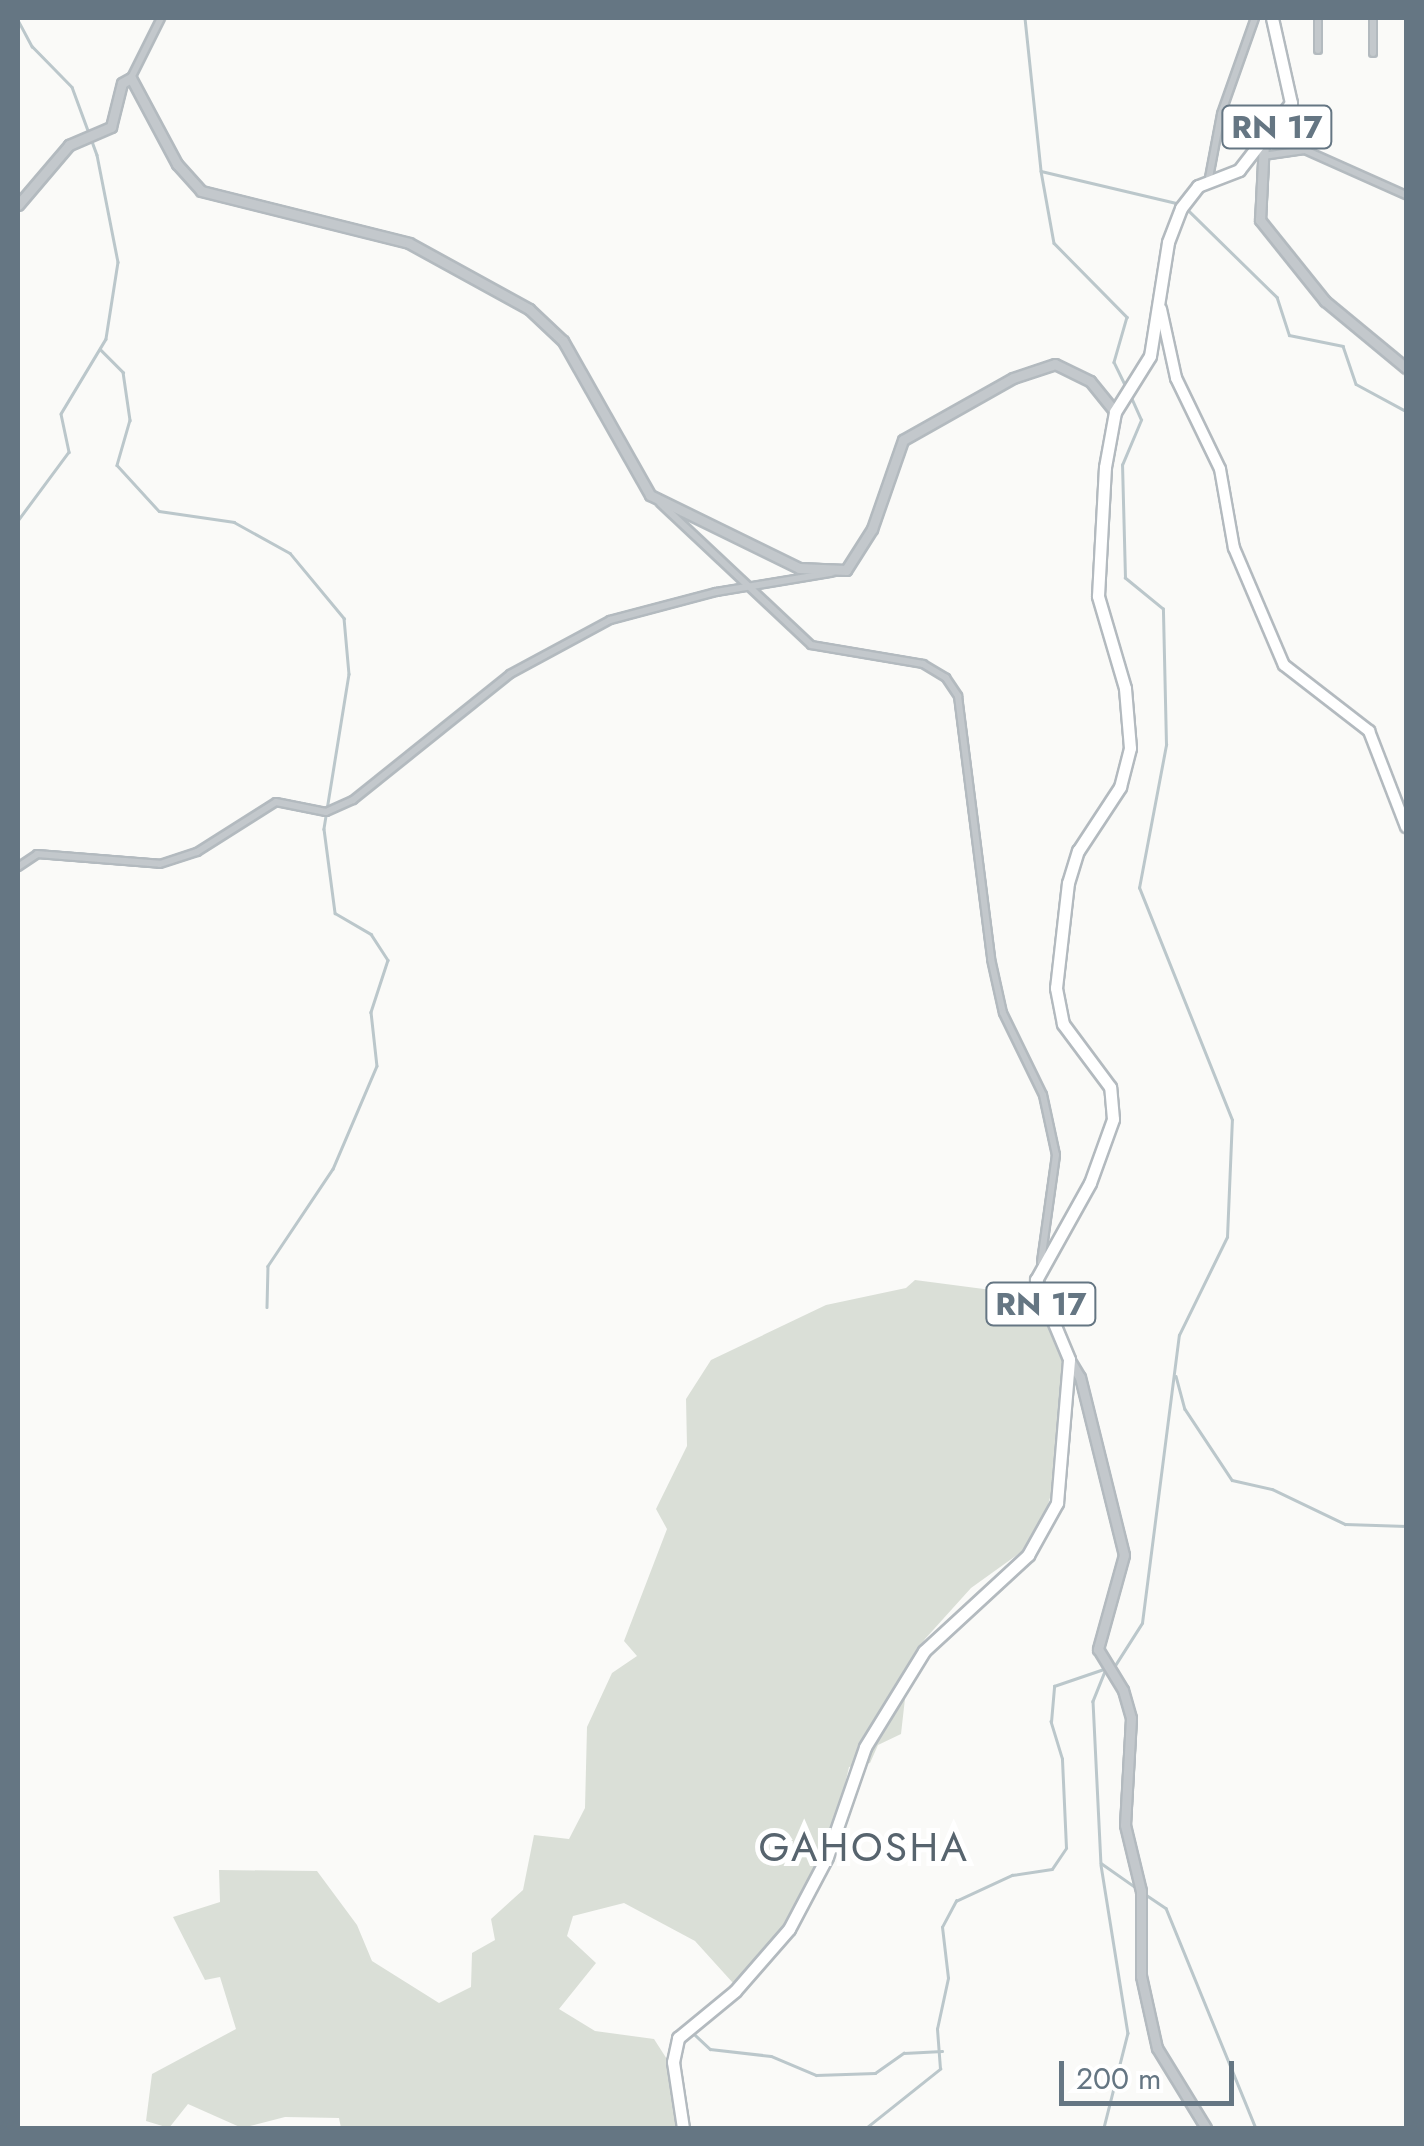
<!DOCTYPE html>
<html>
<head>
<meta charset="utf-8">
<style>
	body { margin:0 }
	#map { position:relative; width:1424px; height:2146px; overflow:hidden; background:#fafaf8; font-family:Jost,sans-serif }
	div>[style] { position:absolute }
	.green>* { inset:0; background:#dadfd7 }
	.stream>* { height:2.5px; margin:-1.25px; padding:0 1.25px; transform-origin:1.25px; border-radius:1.25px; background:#bbc7cb }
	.roads { filter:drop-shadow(2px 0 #b3babf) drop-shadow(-2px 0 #b3babf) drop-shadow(0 2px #b3babf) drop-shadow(0 -2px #b3babf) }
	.minor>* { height:6px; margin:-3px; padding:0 3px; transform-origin:3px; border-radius:3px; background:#c3c8cc }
	.tertiary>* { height:9px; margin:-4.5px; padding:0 4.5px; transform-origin:4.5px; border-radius:4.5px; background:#c3c8cc }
	.secondary>* { height:10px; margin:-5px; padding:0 5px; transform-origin:5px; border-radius:5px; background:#fff }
	.primary>* { height:11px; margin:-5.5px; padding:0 5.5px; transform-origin:5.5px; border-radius:5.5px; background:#fff }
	span { translate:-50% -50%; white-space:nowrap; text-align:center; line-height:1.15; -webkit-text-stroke:10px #fff; paint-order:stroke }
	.shield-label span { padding:2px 8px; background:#fff; border:2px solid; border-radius:8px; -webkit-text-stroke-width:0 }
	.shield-label { font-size:32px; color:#657683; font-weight:700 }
	.quarter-label { font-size:40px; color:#57646e; letter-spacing:2.5px }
	.frame { position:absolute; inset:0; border:20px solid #657683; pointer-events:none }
	.scale { position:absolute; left:1059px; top:2061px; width:175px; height:45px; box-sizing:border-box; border:5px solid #657683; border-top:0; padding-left:12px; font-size:30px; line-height:35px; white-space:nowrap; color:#657683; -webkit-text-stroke:8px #fff; paint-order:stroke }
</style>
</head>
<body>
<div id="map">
	<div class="green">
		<i style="clip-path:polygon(915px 1280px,999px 1291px,1033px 1305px,1058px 1336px,1065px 1363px,1052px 1491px,1043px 1521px,1021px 1552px,971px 1588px,925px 1639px,909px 1663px,901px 1734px,878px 1745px,870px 1763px,849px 1767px,831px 1844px,778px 1938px,733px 1983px,695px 1941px,624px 1903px,573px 1916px,567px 1936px,596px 1963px,559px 2009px,595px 2031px,654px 2039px,672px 2067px,680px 2128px,341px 2128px,339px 2118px,285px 2117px,242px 2128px,188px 2104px,169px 2128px,146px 2121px,152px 2074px,236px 2029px,220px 1977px,205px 1980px,173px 1917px,220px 1902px,219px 1870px,317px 1871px,357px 1925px,372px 1961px,439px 2003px,471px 1987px,472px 1953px,495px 1940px,491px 1919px,523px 1890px,534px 1835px,569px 1839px,585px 1808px,587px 1727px,612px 1673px,637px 1656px,624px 1641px,667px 1529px,656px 1509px,687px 1446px,686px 1399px,711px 1360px,826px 1305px,906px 1288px)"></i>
	</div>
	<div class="stream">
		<i style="left:1025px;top:18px;width:154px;rotate:84deg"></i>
		<i style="left:1041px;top:171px;width:144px;rotate:13.3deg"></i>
		<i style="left:18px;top:20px;width:30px;rotate:62deg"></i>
		<i style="left:32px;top:46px;width:57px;rotate:45.7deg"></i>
		<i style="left:72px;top:87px;width:72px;rotate:69.8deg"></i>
		<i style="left:97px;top:155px;width:109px;rotate:78.9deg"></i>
		<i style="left:118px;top:262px;width:78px;rotate:98.9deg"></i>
		<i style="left:106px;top:339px;width:87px;rotate:121deg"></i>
		<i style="left:61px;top:414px;width:39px;rotate:78deg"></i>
		<i style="left:69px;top:452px;width:86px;rotate:126.5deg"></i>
		<i style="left:1041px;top:171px;width:73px;rotate:79.8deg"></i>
		<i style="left:1054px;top:243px;width:104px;rotate:45.4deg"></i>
		<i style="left:1127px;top:317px;width:47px;rotate:106.1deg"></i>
		<i style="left:1114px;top:362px;width:28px;rotate:64deg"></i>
		<i style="left:1187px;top:209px;width:126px;rotate:44.4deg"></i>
		<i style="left:1277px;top:297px;width:40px;rotate:72deg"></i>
		<i style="left:1289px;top:335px;width:55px;rotate:11.5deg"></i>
		<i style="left:1343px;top:346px;width:40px;rotate:71.1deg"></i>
		<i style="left:1356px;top:384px;width:57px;rotate:28.4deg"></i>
		<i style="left:100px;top:349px;width:33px;rotate:45deg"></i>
		<i style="left:123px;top:372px;width:49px;rotate:81.7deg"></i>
		<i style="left:130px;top:420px;width:47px;rotate:106.1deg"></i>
		<i style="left:117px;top:465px;width:62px;rotate:47.6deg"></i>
		<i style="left:159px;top:511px;width:76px;rotate:8.3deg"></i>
		<i style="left:234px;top:522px;width:64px;rotate:29deg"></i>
		<i style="left:290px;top:553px;width:85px;rotate:50.3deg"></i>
		<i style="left:344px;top:618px;width:56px;rotate:84.9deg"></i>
		<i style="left:349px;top:674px;width:157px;rotate:99.2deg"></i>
		<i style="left:324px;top:829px;width:85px;rotate:82.5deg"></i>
		<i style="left:335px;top:913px;width:42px;rotate:30.3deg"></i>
		<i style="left:371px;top:934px;width:31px;rotate:57deg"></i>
		<i style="left:388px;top:960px;width:55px;rotate:108.1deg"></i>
		<i style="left:371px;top:1012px;width:54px;rotate:83.7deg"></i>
		<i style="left:377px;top:1066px;width:112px;rotate:113.1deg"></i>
		<i style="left:333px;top:1169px;width:117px;rotate:123.8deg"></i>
		<i style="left:268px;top:1266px;width:41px;rotate:91.4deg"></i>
		<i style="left:1176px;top:1376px;width:34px;rotate:75deg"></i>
		<i style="left:1185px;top:1409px;width:85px;rotate:56.5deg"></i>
		<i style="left:1232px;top:1480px;width:41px;rotate:12.7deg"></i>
		<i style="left:1272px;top:1489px;width:81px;rotate:25.6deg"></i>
		<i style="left:1345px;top:1524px;width:61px;rotate:1.9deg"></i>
		<i style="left:1114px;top:1667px;width:52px;rotate:-57.5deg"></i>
		<i style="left:1142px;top:1623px;width:290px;rotate:-82.7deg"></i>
		<i style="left:1179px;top:1335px;width:109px;rotate:-63.9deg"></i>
		<i style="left:1227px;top:1237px;width:117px;rotate:-87.6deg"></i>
		<i style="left:1232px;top:1120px;width:250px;rotate:-111.8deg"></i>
		<i style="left:1139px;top:888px;width:146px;rotate:-79.3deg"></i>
		<i style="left:1166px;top:745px;width:136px;rotate:-91.3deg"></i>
		<i style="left:1163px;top:609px;width:49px;rotate:-140.8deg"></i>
		<i style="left:1125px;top:578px;width:113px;rotate:-91.5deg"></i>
		<i style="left:1122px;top:465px;width:49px;rotate:-67.1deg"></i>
		<i style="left:1141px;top:420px;width:24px;rotate:-114deg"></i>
		<i style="left:1106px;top:1669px;width:35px;rotate:112deg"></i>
		<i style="left:1093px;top:1701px;width:162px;rotate:87.2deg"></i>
		<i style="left:1101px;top:1863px;width:45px;rotate:35.1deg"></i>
		<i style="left:1101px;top:1865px;width:170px;rotate:80.9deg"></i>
		<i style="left:1128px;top:2033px;width:98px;rotate:104.2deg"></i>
		<i style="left:1145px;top:1894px;width:25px;rotate:34deg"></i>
		<i style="left:1166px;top:1908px;width:238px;rotate:67.8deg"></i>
		<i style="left:692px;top:2032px;width:25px;rotate:43deg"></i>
		<i style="left:710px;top:2049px;width:61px;rotate:6.5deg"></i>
		<i style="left:771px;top:2056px;width:49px;rotate:22.9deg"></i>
		<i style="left:816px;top:2075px;width:59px;rotate:-1.9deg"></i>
		<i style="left:875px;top:2073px;width:35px;rotate:-35deg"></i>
		<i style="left:904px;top:2053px;width:38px;rotate:-3deg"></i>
		<i style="left:866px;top:2128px;width:95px;rotate:-38.6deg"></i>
		<i style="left:940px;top:2069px;width:40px;rotate:-94.3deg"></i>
		<i style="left:937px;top:2029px;width:52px;rotate:-77.8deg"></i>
		<i style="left:948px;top:1978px;width:51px;rotate:-96.7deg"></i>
		<i style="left:942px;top:1927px;width:30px;rotate:-62deg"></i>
		<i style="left:956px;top:1901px;width:62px;rotate:-24.9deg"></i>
		<i style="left:1012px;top:1875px;width:40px;rotate:-8.5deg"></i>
		<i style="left:1052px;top:1869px;width:25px;rotate:-56deg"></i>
		<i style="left:1066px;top:1848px;width:89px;rotate:-92.6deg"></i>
		<i style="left:1062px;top:1759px;width:39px;rotate:-107deg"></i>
		<i style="left:1051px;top:1722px;width:36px;rotate:-85deg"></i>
		<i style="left:1054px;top:1686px;width:56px;rotate:-18.8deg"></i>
	</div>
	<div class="roads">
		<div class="minor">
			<i style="left:1373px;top:18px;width:35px;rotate:90deg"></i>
			<i style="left:1318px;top:50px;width:32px;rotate:-90deg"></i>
			<i style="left:131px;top:78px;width:67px;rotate:-63.4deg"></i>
			<i style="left:1263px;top:156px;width:42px;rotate:-8.1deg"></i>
			<i style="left:1305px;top:150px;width:111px;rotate:24deg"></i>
			<i style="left:1208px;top:183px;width:70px;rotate:-79.3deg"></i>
			<i style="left:1221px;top:114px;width:102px;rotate:-70.5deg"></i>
			<i style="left:660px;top:503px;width:207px;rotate:43.2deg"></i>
			<i style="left:811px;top:645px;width:114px;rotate:9.6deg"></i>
			<i style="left:923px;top:664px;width:27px;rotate:31deg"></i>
			<i style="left:946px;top:678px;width:22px;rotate:56deg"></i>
			<i style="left:958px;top:696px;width:265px;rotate:82.8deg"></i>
			<i style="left:991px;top:959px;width:55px;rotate:77.5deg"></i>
			<i style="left:1003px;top:1013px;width:91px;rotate:64deg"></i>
			<i style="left:1043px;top:1095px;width:61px;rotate:77.8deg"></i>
			<i style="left:1056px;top:1155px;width:108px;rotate:98deg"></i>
			<i style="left:18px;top:867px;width:23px;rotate:-34deg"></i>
			<i style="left:37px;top:854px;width:123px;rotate:4.6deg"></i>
			<i style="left:160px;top:864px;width:39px;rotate:-18deg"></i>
			<i style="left:197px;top:852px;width:93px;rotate:-32.3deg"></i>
			<i style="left:276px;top:802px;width:51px;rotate:11.3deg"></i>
			<i style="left:326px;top:812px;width:30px;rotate:-24deg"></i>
			<i style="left:353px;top:800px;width:201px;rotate:-38.7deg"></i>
			<i style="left:510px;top:674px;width:114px;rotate:-28.4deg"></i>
			<i style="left:610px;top:620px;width:110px;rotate:-14.8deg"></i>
			<i style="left:716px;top:592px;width:117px;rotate:-9.4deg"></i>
		</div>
		<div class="tertiary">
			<i style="left:1264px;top:142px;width:78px;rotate:92.9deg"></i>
			<i style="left:1260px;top:220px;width:104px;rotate:51.3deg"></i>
			<i style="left:1325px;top:301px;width:105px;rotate:39.6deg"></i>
			<i style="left:18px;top:205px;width:79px;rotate:-49.6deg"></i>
			<i style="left:69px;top:145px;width:46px;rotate:-23.2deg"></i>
			<i style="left:111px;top:127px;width:45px;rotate:-76deg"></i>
			<i style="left:122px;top:83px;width:10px;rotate:-29deg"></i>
			<i style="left:131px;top:78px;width:98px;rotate:61.9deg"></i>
			<i style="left:177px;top:164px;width:36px;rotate:48deg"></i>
			<i style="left:201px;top:191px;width:214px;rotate:14deg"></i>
			<i style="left:409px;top:243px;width:137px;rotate:28.8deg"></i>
			<i style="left:529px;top:309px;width:47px;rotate:43.3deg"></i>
			<i style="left:563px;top:341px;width:177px;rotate:60.5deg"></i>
			<i style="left:650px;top:495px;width:166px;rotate:26.1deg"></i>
			<i style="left:799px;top:568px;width:47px;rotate:2.4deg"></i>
			<i style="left:846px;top:570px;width:49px;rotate:-57.6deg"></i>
			<i style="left:872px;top:529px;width:94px;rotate:-70.8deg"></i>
			<i style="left:903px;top:440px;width:126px;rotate:-29.4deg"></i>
			<i style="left:1013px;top:378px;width:44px;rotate:-18.4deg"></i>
			<i style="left:1055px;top:364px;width:39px;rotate:26deg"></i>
			<i style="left:1090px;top:381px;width:40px;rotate:51deg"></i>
			<i style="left:1069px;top:1359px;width:21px;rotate:59deg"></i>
			<i style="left:1080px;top:1377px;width:183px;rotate:76.1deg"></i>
			<i style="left:1124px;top:1555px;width:98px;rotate:105.5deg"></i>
			<i style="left:1098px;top:1649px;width:48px;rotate:58.6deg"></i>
			<i style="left:1123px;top:1690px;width:29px;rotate:74deg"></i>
			<i style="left:1131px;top:1718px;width:107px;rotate:93.2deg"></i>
			<i style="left:1125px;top:1825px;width:68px;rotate:76.4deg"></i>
			<i style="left:1141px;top:1891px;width:85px;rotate:90deg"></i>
			<i style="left:1141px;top:1976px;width:74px;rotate:77.5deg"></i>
			<i style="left:1157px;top:2048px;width:94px;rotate:58.5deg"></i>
		</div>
		<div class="secondary">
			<i style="left:1161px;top:309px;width:71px;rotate:77.7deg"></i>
			<i style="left:1176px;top:378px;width:101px;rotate:64.2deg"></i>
			<i style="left:1220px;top:469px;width:80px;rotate:80deg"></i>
			<i style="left:1234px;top:548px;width:127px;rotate:66.9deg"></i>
			<i style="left:1284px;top:665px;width:108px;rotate:37.8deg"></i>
			<i style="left:1369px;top:731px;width:103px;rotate:68.9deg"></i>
		</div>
		<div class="primary">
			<i style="left:683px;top:2128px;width:67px;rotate:-98.6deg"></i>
			<i style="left:673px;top:2062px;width:25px;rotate:-78deg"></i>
			<i style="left:678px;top:2038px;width:74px;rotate:-39.5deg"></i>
			<i style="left:735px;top:1991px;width:82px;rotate:-48.9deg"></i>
			<i style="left:789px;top:1929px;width:81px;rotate:-62.2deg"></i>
			<i style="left:827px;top:1857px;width:116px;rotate:-70.9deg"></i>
			<i style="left:865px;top:1747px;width:113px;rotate:-58.4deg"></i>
			<i style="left:924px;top:1651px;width:142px;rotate:-42.7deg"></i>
			<i style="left:1028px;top:1555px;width:60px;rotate:-60.9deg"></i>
			<i style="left:1057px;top:1503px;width:144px;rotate:-85.2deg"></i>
			<i style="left:1069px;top:1359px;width:86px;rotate:-112.7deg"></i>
			<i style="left:1036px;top:1280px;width:111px;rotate:-60.9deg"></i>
			<i style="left:1090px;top:1183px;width:68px;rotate:-70.2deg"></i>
			<i style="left:1113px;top:1119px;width:32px;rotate:-95deg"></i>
			<i style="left:1110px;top:1087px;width:79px;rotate:-126.7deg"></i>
			<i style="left:1063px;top:1024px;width:37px;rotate:-101deg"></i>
			<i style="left:1056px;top:988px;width:106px;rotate:-83.5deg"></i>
			<i style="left:1068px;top:883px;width:34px;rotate:-73deg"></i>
			<i style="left:1078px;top:851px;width:77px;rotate:-56.7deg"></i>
			<i style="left:1120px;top:787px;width:40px;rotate:-75.6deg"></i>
			<i style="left:1130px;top:748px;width:60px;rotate:-94.8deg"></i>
			<i style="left:1125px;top:688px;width:96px;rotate:-106.4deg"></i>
			<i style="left:1098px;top:596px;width:129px;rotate:-86.9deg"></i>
			<i style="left:1105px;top:467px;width:56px;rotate:-79.7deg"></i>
			<i style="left:1115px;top:412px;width:66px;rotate:-58deg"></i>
			<i style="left:1150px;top:356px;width:115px;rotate:-81deg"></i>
			<i style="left:1168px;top:242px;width:36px;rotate:-69deg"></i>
			<i style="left:1181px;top:208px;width:28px;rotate:-52deg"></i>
			<i style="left:1198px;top:186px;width:44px;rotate:-21.3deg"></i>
			<i style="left:1239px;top:170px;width:85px;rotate:-52.2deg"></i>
			<i style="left:1291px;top:103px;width:87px;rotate:-102.6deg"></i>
		</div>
	</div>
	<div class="shield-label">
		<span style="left:1277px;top:127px">RN 17</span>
		<span style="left:1041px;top:1304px">RN 17</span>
	</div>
	<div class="quarter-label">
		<span style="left:864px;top:1847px">GAHOSHA</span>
	</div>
	<div class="frame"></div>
	<div class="scale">200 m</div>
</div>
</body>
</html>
